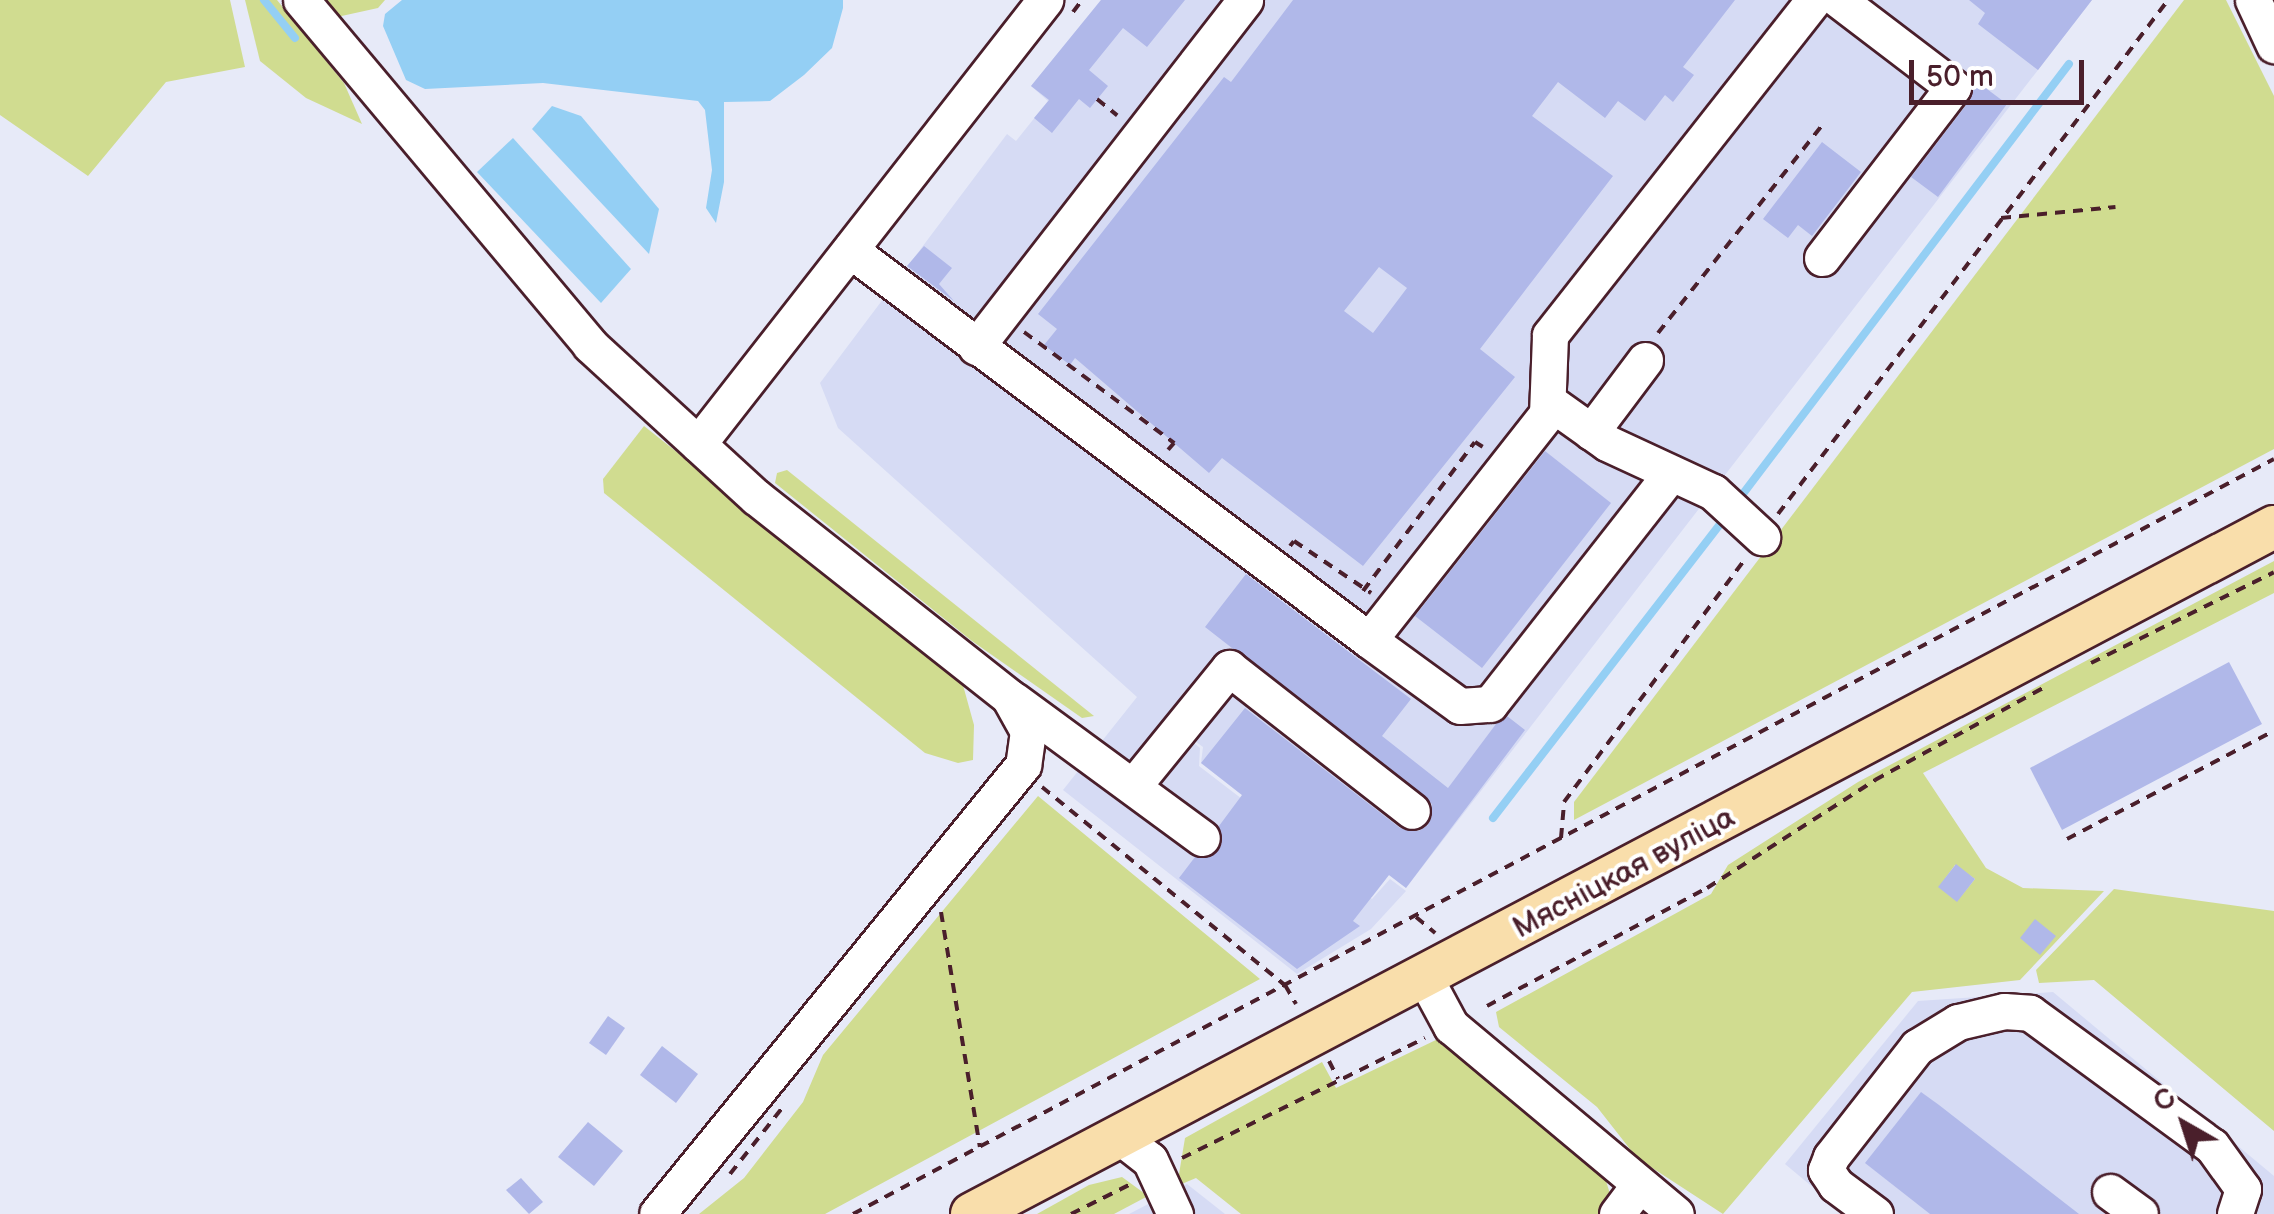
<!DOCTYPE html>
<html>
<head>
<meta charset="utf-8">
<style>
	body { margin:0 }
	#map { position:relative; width:2274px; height:1214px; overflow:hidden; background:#e7eaf8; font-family:"Balsamiq Sans",sans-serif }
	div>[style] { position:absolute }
	.built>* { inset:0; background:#d6dbf4 }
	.green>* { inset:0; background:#d0dc90 }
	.water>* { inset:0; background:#94cff4 }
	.stream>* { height:8px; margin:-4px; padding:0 4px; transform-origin:4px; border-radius:4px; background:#94cff4 }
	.building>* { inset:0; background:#b0b8e9 }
	.path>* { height:4px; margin-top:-2px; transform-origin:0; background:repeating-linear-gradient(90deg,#4a1f2b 0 10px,transparent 0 18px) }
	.roads { filter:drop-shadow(2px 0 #4a1f2b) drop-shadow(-2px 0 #4a1f2b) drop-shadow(0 2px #4a1f2b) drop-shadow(0 -2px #4a1f2b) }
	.minor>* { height:35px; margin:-17.5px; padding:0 17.5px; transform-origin:17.5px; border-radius:17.5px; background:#fff }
	.major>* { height:42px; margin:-21px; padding:0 21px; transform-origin:21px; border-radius:21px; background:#f9deab }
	span { translate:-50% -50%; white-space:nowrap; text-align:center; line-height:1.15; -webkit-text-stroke:8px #fff; paint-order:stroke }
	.street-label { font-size:30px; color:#4a1f2b }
	.north { position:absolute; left:2134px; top:1074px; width:100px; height:100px; -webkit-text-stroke:8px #fff; paint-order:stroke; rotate:321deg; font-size:28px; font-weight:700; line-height:40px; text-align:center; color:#4a1f2b }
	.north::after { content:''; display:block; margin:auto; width:35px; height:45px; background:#4a1f2b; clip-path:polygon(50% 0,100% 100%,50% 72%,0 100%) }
	.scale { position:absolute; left:1909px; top:60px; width:175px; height:45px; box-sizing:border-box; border:5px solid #4a1f2b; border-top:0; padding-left:12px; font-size:30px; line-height:35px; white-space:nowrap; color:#4a1f2b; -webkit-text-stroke:8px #fff; paint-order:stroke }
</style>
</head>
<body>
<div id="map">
	<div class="built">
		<i style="clip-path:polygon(1101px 0,2092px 0,1406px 888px,1389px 875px,1372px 897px,1201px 763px,1203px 747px,1161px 716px,1200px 748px,1199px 766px,1372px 899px,1390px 879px,1406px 891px,1371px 929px,1297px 974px,1063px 790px,1137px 697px,838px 428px,820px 383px,1007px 134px,1016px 141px,1048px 101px,1031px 86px)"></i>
		<i style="clip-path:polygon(2053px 992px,2274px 1176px,2274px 1214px,1845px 1214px,1785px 1164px,1918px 1001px)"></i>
		<i style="clip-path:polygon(1187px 1184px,1225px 1214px,1129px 1214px)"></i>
	</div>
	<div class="green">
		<i style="clip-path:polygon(0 0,230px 0,245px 67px,166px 82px,88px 176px,0 115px)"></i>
		<i style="clip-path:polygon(245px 0,277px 0,344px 83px,362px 124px,306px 98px,260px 61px)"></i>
		<i style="clip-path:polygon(322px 0,385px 0,378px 8px,337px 17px)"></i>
		<i style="clip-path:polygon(2184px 0,2226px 0,2274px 96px,2274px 449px,1574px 820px,1574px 802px)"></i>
		<i style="clip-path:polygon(644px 426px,961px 678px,974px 725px,973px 760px,958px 763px,925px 753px,604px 493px,603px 479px)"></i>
		<i style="clip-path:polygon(787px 470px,1094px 716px,1082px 718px,972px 641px,775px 483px,777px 473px)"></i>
		<i style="clip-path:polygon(evenodd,2274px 561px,2274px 593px,1923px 773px,1986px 868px,2023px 888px,2104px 891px,2020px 980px,1912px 992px,1723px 1214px,1637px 1158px,1597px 1107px,1499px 1027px,1496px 1012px,1711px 894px,1728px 865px,1858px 782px,2274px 561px,1955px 865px,1975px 879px,1957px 901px,1939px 887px,1955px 865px)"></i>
		<i style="clip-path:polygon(1038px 796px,1260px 979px,825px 1214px,699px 1214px,744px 1178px,803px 1102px,823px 1055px)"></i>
		<i style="clip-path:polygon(2114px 889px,2274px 911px,2274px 1131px,2094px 980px,2039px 983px,2036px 970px)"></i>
		<i style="clip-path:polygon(1438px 1039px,1602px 1168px,1611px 1197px,1598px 1214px,1241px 1214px,1196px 1178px,1177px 1186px,1185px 1138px,1322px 1062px,1336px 1088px)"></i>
		<i style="clip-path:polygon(1122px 1177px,1148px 1196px,1114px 1214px,1037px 1214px,1089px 1185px)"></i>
	</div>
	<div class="water">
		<i style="clip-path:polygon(402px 0,843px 0,843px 8px,832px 48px,804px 75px,770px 101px,724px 102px,724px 182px,716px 223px,706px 208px,712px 170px,705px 110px,698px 101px,543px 83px,425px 89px,406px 80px,383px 26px,385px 14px)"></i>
		<i style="clip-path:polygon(552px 106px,581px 116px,659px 209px,649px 254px,532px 129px)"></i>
		<i style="clip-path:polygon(513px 138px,631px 269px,601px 303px,477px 172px)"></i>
	</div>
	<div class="stream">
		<i style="left:264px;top:0;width:49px;rotate:50.8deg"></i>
		<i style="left:1739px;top:499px;width:546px;rotate:-52.82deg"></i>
		<i style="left:1493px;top:818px;width:381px;rotate:-52.3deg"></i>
	</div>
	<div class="building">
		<i style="clip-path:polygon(1101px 0,1185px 0,1147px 47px,1123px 28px,1089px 70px,1108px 86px,1090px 108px,1079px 99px,1052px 133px,1034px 118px,1049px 100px,1031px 86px)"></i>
		<i style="clip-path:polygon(evenodd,1293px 0,1735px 0,1683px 67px,1694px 75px,1673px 102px,1665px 95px,1645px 121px,1618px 101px,1605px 118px,1558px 82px,1532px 116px,1613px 176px,1480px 349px,1515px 377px,1363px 566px,1222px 458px,1209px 473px,1075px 358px,1070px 365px,1044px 345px,1057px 329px,1038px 314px,1224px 77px,1231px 82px,1293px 0,1379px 267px,1407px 288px,1373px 333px,1344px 311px,1379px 267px)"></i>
		<i style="clip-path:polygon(1969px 0,2092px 0,2038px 70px,1978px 24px,1985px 13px)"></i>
		<i style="clip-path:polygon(1975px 80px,2007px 104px,1938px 197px,1911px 177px,1970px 100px)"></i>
		<i style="clip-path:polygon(1822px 142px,1861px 172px,1812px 236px,1798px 225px,1788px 238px,1763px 219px)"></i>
		<i style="clip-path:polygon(924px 246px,952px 268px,939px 284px,954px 301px,907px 266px)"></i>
		<i style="clip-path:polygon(1545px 451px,1611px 503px,1482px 668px,1415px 616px)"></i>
		<i style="clip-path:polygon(1246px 574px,1411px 699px,1382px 736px,1448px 788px,1496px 724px,1507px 716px,1525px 730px,1406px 888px,1389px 875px,1353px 921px,1360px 926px,1297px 969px,1179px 878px,1195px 857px,1218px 851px,1219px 826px,1242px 795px,1201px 763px,1245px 708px,1400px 828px,1419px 831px,1428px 825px,1432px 804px,1205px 627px)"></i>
		<i style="clip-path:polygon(2229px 662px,2262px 724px,2062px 830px,2030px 768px)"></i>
		<i style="clip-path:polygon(1956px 864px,1975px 879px,1957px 902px,1938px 887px)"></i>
		<i style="clip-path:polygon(2035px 919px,2056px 936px,2040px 955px,2020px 938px)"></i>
		<i style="clip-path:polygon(608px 1016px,625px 1028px,606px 1055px,589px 1043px)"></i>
		<i style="clip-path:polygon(662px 1046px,698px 1074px,676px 1103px,640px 1075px)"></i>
		<i style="clip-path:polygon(1921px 1092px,1939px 1105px,2079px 1214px,1930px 1214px,1865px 1163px)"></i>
		<i style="clip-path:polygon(588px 1122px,623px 1151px,594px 1186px,558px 1157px)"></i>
		<i style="clip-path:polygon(521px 1178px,543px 1202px,529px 1214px,506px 1190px)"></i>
	</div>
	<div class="path">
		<i style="left:1073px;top:12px;width:15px;rotate:-53deg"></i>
		<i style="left:1097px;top:99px;width:26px;rotate:39deg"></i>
		<i style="left:2001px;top:218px;width:115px;rotate:-5.5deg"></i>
		<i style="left:1024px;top:332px;width:187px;rotate:36.5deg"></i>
		<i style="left:1174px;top:443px;width:9px;rotate:131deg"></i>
		<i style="left:1658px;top:333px;width:268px;rotate:-51.7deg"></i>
		<i style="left:1778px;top:514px;width:645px;rotate:-52.81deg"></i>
		<i style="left:1290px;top:546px;width:6px;rotate:-51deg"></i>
		<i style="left:1294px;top:541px;width:93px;rotate:34deg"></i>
		<i style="left:1363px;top:591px;width:186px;rotate:-53.1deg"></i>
		<i style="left:1475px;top:442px;width:9px;rotate:32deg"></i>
		<i style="left:2091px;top:663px;width:204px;rotate:-26.4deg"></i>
		<i style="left:1042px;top:787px;width:313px;rotate:39.2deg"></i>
		<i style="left:1285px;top:985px;width:22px;rotate:60deg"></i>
		<i style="left:1561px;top:838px;width:36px;rotate:-85deg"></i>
		<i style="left:1564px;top:802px;width:304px;rotate:-53.3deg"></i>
		<i style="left:2067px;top:839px;width:233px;rotate:-27.6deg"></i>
		<i style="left:941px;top:912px;width:238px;rotate:80.6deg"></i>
		<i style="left:1416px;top:917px;width:25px;rotate:40deg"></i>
		<i style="left:1487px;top:1006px;width:250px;rotate:-28.2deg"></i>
		<i style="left:1707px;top:888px;width:200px;rotate:-32.7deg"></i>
		<i style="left:1875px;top:780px;width:196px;rotate:-28.7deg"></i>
		<i style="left:1329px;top:1061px;width:20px;rotate:63deg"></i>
		<i style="left:1182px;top:1158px;width:271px;rotate:-26.3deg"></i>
		<i style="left:730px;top:1174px;width:85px;rotate:-51.7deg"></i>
		<i style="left:853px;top:1214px;width:1609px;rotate:-27.98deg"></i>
		<i style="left:1071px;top:1214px;width:65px;rotate:-26.6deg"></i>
	</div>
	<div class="roads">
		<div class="minor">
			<i style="left:301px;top:0;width:450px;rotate:50deg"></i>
			<i style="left:590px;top:345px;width:225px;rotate:42.5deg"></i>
			<i style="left:756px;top:497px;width:323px;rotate:38.3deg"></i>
			<i style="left:1009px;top:697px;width:39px;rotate:61deg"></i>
			<i style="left:1028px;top:731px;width:34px;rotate:98deg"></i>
			<i style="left:1023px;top:765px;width:579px;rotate:129.19deg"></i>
			<i style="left:2253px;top:0;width:50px;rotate:65deg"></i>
			<i style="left:850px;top:250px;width:649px;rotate:36.92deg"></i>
			<i style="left:1369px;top:640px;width:288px;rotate:-51.8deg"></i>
			<i style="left:1547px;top:414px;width:79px;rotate:-87.8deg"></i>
			<i style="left:1550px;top:335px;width:427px;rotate:-51.8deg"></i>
			<i style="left:1822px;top:258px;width:215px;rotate:-52.5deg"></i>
			<i style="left:1953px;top:87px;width:143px;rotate:-142.7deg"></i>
			<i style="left:976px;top:347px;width:439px;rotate:-52.2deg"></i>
			<i style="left:1548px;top:401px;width:72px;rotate:35.4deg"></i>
			<i style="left:1607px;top:443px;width:117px;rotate:24.8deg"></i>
			<i style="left:1713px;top:492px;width:67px;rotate:42.6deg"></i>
			<i style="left:1591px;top:432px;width:90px;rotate:-53.1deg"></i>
			<i style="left:698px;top:444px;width:564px;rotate:-51.99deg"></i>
			<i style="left:1369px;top:640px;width:112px;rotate:36deg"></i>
			<i style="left:1460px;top:706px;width:30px;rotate:-4deg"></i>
			<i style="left:1490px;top:704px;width:293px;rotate:-51.9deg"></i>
			<i style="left:1014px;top:700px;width:233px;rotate:36.3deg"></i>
			<i style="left:1134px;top:785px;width:151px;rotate:-50.9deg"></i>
			<i style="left:1229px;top:668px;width:232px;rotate:38deg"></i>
			<i style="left:1425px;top:978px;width:55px;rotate:61.6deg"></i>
			<i style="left:1451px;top:1026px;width:293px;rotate:39.9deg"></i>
			<i style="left:1119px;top:1136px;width:39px;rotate:38deg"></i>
			<i style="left:1150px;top:1160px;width:60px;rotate:65.2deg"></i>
			<i style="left:2110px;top:1192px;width:37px;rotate:36deg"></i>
			<i style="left:1617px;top:1214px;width:35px;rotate:-53deg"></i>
			<i style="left:1875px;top:1214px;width:49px;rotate:-143.4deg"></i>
			<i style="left:1836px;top:1185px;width:18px;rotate:-124deg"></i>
			<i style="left:1826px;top:1170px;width:14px;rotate:-69deg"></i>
			<i style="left:1831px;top:1157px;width:140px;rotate:-52deg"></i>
			<i style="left:1917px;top:1047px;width:48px;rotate:-31.4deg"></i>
			<i style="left:1958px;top:1022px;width:47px;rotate:-13.4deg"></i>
			<i style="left:2004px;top:1011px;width:26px;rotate:4deg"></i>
			<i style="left:2030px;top:1013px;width:225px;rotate:36.2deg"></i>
			<i style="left:2212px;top:1146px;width:53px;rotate:54.2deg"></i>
			<i style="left:2243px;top:1189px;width:26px;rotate:108deg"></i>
		</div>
		<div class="major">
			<i style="left:972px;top:1214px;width:1472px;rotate:-27.82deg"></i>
		</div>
	</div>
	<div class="street-label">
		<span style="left:1624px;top:873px;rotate:-28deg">Мясніцкая вуліца</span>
	</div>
	<div class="north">С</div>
	<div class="scale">50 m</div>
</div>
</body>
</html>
